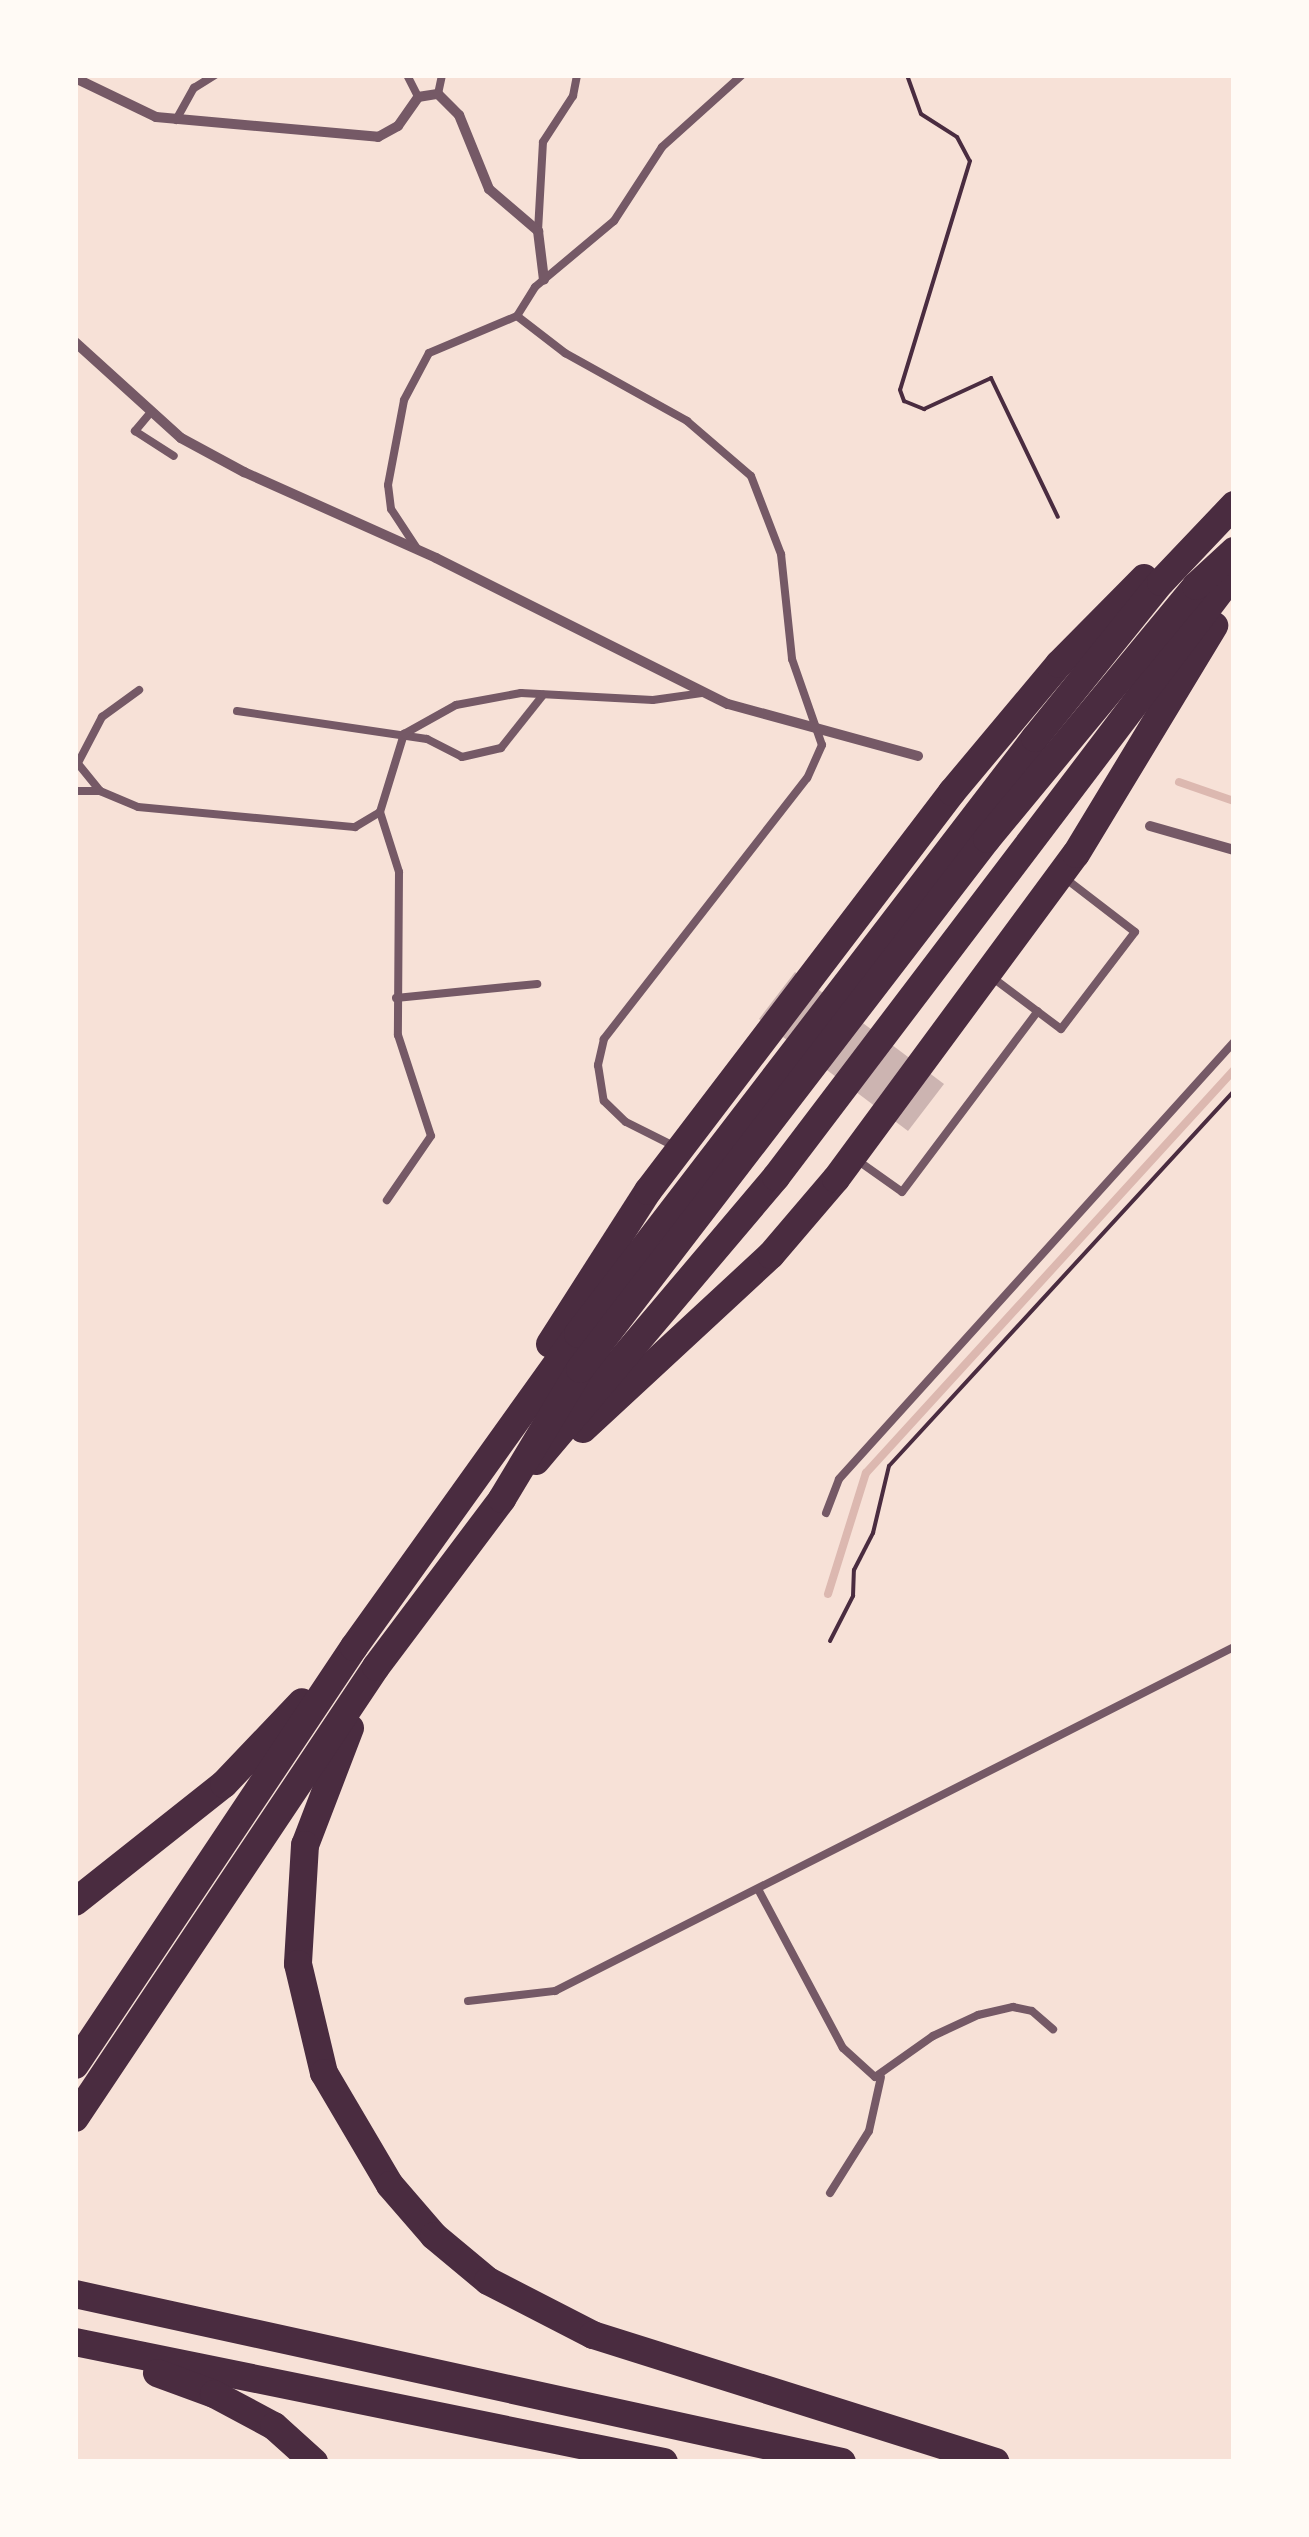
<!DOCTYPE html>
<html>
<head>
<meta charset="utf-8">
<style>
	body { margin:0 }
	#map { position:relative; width:1309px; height:2537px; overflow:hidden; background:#f7e1d7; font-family:"Nunito Sans",sans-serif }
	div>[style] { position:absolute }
	.stream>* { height:8px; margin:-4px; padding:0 4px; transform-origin:4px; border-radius:4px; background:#dcb8b0 }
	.building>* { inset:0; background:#ccb4b1 }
	.path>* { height:4px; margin:-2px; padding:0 2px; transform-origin:2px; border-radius:2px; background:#4a2c40 }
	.service>* { height:8px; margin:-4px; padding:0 4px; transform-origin:4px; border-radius:4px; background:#755966 }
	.minor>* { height:10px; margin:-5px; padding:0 5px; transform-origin:5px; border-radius:5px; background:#755966 }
	.motorway>* { height:28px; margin:-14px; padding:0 14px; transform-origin:14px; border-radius:14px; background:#4a2c40 }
	span { translate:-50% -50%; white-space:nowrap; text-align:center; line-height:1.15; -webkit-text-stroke:8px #fffaf5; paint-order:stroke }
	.frame { position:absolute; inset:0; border:78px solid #fffaf5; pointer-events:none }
</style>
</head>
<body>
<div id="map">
	<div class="stream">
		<i style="left:1179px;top:782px;width:58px;rotate:19.1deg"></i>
		<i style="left:828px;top:1594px;width:127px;rotate:-72.6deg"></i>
		<i style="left:866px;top:1473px;width:546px;rotate:-47.6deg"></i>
	</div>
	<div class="building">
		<i style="clip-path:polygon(795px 972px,944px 1084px,908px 1131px,759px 1019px)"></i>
	</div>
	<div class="path">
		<i style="left:907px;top:75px;width:41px;rotate:70.3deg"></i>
		<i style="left:921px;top:114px;width:43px;rotate:32.6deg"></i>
		<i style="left:957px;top:137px;width:27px;rotate:62deg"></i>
		<i style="left:970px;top:161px;width:239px;rotate:107deg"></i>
		<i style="left:900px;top:390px;width:12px;rotate:70deg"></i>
		<i style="left:904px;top:401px;width:22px;rotate:22deg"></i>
		<i style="left:924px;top:409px;width:74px;rotate:-24.8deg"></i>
		<i style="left:991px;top:378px;width:154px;rotate:64.3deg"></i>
		<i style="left:830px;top:1641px;width:51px;rotate:-62.9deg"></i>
		<i style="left:853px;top:1596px;width:26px;rotate:-88deg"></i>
		<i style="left:854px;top:1570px;width:42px;rotate:-62.8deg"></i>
		<i style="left:873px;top:1533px;width:69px;rotate:-76.6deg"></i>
		<i style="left:889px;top:1466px;width:510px;rotate:-47.39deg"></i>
	</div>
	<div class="service">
		<i style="left:407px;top:75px;width:25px;rotate:63deg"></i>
		<i style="left:438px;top:94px;width:19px;rotate:-78deg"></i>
		<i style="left:176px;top:120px;width:37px;rotate:-61deg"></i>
		<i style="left:194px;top:88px;width:25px;rotate:-32deg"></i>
		<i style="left:538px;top:231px;width:89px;rotate:-86.8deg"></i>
		<i style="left:543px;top:142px;width:55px;rotate:-56.9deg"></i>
		<i style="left:573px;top:96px;width:21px;rotate:-79deg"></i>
		<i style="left:517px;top:316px;width:61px;rotate:37.6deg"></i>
		<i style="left:565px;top:353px;width:140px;rotate:29.1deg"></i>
		<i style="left:687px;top:421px;width:84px;rotate:40.7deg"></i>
		<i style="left:751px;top:476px;width:84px;rotate:69deg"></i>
		<i style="left:781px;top:554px;width:106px;rotate:84deg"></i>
		<i style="left:792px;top:659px;width:91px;rotate:70.8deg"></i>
		<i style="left:822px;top:745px;width:36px;rotate:114deg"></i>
		<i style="left:807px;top:778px;width:331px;rotate:127.9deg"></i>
		<i style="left:604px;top:1039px;width:27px;rotate:103deg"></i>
		<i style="left:598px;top:1065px;width:36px;rotate:81deg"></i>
		<i style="left:604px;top:1101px;width:30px;rotate:44deg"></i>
		<i style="left:626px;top:1122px;width:56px;rotate:26.6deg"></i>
		<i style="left:151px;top:412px;width:25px;rotate:130deg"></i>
		<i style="left:135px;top:431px;width:46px;rotate:32.7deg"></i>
		<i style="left:416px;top:547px;width:45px;rotate:-123.3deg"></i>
		<i style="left:391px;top:509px;width:24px;rotate:-97deg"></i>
		<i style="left:388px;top:485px;width:86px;rotate:-79.3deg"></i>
		<i style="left:404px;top:400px;width:53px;rotate:-62deg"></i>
		<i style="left:429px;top:353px;width:95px;rotate:-22.8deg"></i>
		<i style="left:517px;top:316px;width:34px;rotate:-58deg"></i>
		<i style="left:535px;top:287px;width:103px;rotate:-39.9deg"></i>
		<i style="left:614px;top:221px;width:88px;rotate:-57deg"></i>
		<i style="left:662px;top:147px;width:108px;rotate:-42deg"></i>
		<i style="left:237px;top:711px;width:192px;rotate:8.4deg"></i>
		<i style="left:427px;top:739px;width:39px;rotate:27deg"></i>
		<i style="left:462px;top:757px;width:40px;rotate:-13deg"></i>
		<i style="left:501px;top:748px;width:68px;rotate:-51.6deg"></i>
		<i style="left:75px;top:760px;width:40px;rotate:51deg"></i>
		<i style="left:79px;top:761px;width:50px;rotate:-62.4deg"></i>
		<i style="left:102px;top:717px;width:46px;rotate:-36.1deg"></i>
		<i style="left:75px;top:791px;width:25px"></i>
		<i style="left:100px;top:791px;width:41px;rotate:22.8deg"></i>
		<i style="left:138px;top:807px;width:218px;rotate:5.3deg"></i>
		<i style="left:355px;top:827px;width:29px;rotate:-31deg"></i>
		<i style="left:380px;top:812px;width:82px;rotate:-72.9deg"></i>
		<i style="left:404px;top:734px;width:60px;rotate:-29.1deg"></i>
		<i style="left:456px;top:705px;width:66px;rotate:-10.5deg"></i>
		<i style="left:521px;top:693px;width:132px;rotate:3deg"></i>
		<i style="left:653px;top:700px;width:49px;rotate:-8.1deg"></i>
		<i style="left:380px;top:812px;width:63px;rotate:72.4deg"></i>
		<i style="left:399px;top:872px;width:163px;rotate:90.4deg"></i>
		<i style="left:398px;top:1035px;width:106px;rotate:71.9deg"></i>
		<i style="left:431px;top:1136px;width:78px;rotate:124.5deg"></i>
		<i style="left:993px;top:978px;width:85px;rotate:36.9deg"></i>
		<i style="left:1061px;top:1029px;width:122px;rotate:-52.7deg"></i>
		<i style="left:1135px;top:932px;width:88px;rotate:-142.4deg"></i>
		<i style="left:396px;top:998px;width:142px;rotate:-5.7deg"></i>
		<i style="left:857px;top:1160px;width:55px;rotate:35.4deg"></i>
		<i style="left:902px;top:1192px;width:226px;rotate:-53.1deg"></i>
		<i style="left:826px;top:1513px;width:36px;rotate:-69deg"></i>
		<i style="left:839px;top:1479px;width:589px;rotate:-47.89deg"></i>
		<i style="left:758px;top:1889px;width:180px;rotate:61.9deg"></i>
		<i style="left:843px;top:2048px;width:43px;rotate:42.2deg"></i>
		<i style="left:875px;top:2077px;width:71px;rotate:-35.3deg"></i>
		<i style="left:933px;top:2036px;width:50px;rotate:-25deg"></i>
		<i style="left:978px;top:2015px;width:36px;rotate:-13deg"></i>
		<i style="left:1013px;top:2007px;width:19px;rotate:12deg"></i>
		<i style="left:1032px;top:2011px;width:28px;rotate:41deg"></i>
		<i style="left:468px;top:2001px;width:88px;rotate:-6.6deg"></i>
		<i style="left:555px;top:1991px;width:761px;rotate:-26.87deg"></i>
		<i style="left:830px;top:2193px;width:73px;rotate:-57.8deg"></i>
		<i style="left:869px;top:2131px;width:55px;rotate:-77.5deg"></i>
	</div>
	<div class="minor">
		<i style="left:75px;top:78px;width:90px;rotate:25.7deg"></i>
		<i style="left:156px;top:117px;width:223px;rotate:5.1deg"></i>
		<i style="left:378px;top:137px;width:23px;rotate:-29deg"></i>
		<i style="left:398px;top:126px;width:35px;rotate:-55deg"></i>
		<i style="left:418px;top:97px;width:20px;rotate:-9deg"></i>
		<i style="left:438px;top:94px;width:30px;rotate:45deg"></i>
		<i style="left:459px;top:115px;width:80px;rotate:67.9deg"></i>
		<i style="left:489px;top:189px;width:65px;rotate:40.6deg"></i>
		<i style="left:538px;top:231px;width:49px;rotate:83deg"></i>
		<i style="left:75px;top:342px;width:143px;rotate:42.2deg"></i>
		<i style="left:181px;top:438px;width:72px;rotate:28.4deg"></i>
		<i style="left:244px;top:472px;width:210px;rotate:24.1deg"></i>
		<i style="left:436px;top:558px;width:326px;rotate:26.6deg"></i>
		<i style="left:728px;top:704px;width:197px;rotate:15.3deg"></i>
		<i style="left:1150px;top:826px;width:87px;rotate:15.9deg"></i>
	</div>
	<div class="motorway">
		<i style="left:550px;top:1344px;width:182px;rotate:-57.4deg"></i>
		<i style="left:648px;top:1191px;width:502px;rotate:-52.7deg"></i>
		<i style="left:952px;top:792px;width:167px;rotate:-50.1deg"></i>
		<i style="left:1059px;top:664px;width:121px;rotate:-45.3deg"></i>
		<i style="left:583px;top:1429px;width:256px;rotate:-42.8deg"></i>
		<i style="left:771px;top:1255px;width:100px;rotate:-49.5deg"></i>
		<i style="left:836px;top:1179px;width:404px;rotate:-53.6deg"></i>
		<i style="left:1076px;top:854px;width:267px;rotate:-58.8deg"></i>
		<i style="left:536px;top:1461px;width:372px;rotate:-49.8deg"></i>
		<i style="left:776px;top:1177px;width:758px;rotate:-52.83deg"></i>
		<i style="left:350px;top:1728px;width:125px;rotate:111deg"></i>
		<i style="left:305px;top:1845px;width:119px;rotate:93.4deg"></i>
		<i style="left:298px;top:1964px;width:112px;rotate:76.6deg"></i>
		<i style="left:324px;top:2073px;width:130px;rotate:59.5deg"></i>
		<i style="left:390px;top:2185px;width:67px;rotate:49.2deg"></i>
		<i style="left:434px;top:2236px;width:70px;rotate:39.8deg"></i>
		<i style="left:488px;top:2281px;width:118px;rotate:27.2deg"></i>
		<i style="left:593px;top:2335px;width:422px;rotate:17.5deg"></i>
		<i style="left:75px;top:1902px;width:190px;rotate:-38.4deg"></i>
		<i style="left:224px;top:1784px;width:113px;rotate:-46.4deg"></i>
		<i style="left:75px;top:2065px;width:503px;rotate:-56.28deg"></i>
		<i style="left:354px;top:1647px;width:385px;rotate:-54.4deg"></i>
		<i style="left:578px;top:1334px;width:751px;rotate:-52.52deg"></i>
		<i style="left:1035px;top:738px;width:201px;rotate:-51.1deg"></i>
		<i style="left:1161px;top:582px;width:106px;rotate:-46.5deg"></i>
		<i style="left:75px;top:2118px;width:542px;rotate:-56.28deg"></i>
		<i style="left:376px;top:1667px;width:210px;rotate:-53.1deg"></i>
		<i style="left:502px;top:1499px;width:152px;rotate:-59deg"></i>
		<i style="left:580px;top:1369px;width:668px;rotate:-52.48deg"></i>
		<i style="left:987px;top:839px;width:328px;rotate:-50.4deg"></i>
		<i style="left:1196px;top:586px;width:52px;rotate:-42.6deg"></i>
		<i style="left:75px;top:2294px;width:785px;rotate:12.35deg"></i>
		<i style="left:75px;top:2342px;width:601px;rotate:11.52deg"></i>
		<i style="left:157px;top:2373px;width:61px;rotate:20.2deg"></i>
		<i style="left:214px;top:2394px;width:68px;rotate:28.1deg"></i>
		<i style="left:274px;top:2426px;width:54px;rotate:42deg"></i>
	</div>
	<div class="frame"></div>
</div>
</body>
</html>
